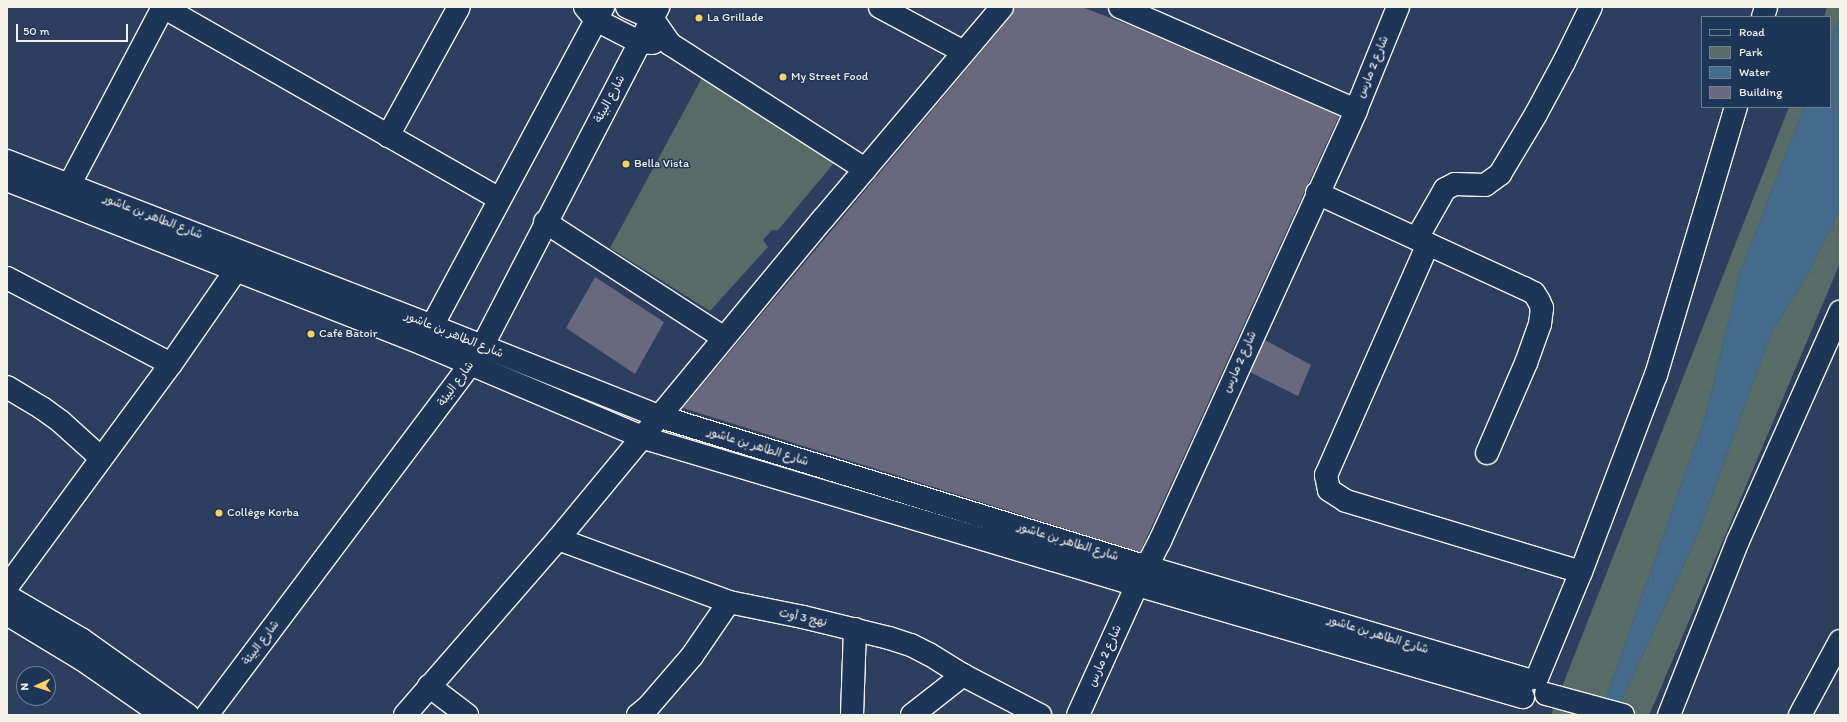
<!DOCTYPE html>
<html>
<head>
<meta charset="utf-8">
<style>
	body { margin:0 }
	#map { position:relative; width:1847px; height:722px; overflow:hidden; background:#2c3f5f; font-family:Itim,"Playpen Sans Arabic",sans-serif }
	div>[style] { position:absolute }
	.green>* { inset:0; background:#586c67 }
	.water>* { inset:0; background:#446a8c }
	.building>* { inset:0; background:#6a687e }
	.roads { filter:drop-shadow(1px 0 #f4f1e8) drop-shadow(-1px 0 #f4f1e8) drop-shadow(0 1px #f4f1e8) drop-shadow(0 -1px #f4f1e8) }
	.minor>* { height:22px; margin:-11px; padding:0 11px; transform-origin:11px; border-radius:11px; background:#1d3557 }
	.highway>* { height:22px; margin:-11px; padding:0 11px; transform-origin:11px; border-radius:11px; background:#1d3557 }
	.dots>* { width:11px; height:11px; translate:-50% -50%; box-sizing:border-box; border:2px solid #1d3557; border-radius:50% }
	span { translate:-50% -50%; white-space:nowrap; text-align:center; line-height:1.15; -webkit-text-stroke:3px #1d3557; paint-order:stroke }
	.poi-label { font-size:12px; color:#f4f1e8 }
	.left { translate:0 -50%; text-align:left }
	.street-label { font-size:12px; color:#f4f1e8 }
	.frame { position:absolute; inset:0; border:8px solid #f4f1e8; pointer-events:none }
	.legend { position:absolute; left:1701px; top:16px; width:130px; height:92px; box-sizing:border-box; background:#1d3557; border:1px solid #738091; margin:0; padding:5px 7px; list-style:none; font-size:12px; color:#f4f1e8 }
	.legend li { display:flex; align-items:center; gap:8px; height:20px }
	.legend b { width:20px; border:1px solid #738091 }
	.north { position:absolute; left:16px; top:666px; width:40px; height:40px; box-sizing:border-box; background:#1d3557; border:1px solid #738091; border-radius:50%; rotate:267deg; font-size:11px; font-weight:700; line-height:16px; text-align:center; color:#f4f1e8 }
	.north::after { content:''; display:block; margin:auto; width:14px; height:18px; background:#ffd166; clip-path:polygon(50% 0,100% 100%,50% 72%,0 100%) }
	.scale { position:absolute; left:16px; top:24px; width:112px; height:18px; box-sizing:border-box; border:2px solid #f4f1e8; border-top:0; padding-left:5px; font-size:12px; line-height:14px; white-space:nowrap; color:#f4f1e8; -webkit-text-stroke:3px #1d3557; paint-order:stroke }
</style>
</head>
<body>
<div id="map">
	<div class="green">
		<i style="clip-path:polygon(1827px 7px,1840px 7px,1840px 17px,1830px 42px,1830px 17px,1824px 17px)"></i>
		<i style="clip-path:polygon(703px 76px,834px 163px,778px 230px,772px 230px,763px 240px,768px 247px,710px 311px,610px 248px)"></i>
		<i style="clip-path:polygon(1789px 107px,1804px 107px,1740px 273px,1706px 415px,1600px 715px,1551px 715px)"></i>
		<i style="clip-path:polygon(1840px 210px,1840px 263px,1657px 697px,1649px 715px,1615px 715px,1697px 536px,1772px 331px,1808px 274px)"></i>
	</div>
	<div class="water">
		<i style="clip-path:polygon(1840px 17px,1840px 210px,1808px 274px,1772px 331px,1697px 536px,1615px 715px,1600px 715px,1706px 415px,1740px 273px,1804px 107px,1830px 107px,1830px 42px)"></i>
	</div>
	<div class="building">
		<i style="clip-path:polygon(1014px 7px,1082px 7px,1134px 27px,1339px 116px,1140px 552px,683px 408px,1012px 15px)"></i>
		<i style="clip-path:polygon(595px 277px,664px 322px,635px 374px,566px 328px)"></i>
		<i style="clip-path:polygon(1265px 340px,1311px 365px,1298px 396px,1250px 372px)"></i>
	</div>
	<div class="roads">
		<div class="minor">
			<i style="left:163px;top:7px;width:387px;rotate:29.7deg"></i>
			<i style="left:585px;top:7px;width:17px;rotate:50deg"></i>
			<i style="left:596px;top:20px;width:48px;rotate:27.1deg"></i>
			<i style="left:639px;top:42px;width:14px;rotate:4deg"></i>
			<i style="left:627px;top:7px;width:27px;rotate:24deg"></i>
			<i style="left:652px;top:18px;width:32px;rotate:55deg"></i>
			<i style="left:670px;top:44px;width:232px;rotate:32.7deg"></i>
			<i style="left:880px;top:7px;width:95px;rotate:28.2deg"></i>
			<i style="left:1120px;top:7px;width:257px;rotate:23.6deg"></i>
			<i style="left:1763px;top:17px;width:10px;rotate:-73deg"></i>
			<i style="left:388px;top:136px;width:147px;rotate:-61.2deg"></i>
			<i style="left:7px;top:161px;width:456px;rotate:21.2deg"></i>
			<i style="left:432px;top:326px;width:246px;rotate:21.7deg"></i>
			<i style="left:661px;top:417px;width:509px;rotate:17.15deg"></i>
			<i style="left:1147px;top:567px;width:397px;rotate:16.5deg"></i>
			<i style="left:7px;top:180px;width:447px;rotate:21.5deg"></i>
			<i style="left:423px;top:344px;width:240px;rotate:23deg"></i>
			<i style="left:644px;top:438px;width:514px;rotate:16.6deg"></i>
			<i style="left:1137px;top:585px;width:402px;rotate:16.2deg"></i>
			<i style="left:1317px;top:193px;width:228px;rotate:24.7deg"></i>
			<i style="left:1524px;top:288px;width:11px;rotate:27deg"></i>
			<i style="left:1534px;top:293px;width:9px;rotate:58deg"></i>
			<i style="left:1539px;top:301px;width:8px;rotate:67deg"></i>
			<i style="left:1542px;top:308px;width:16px;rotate:97deg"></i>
			<i style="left:1540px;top:324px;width:41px;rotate:109.7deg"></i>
			<i style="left:1526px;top:363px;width:98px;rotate:113.4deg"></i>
			<i style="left:63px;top:197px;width:215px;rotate:-62.2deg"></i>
			<i style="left:545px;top:222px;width:213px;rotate:32.9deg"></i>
			<i style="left:1417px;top:238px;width:56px;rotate:-60.3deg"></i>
			<i style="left:1445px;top:189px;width:11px;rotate:-27deg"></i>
			<i style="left:1455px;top:184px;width:30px;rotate:2deg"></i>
			<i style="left:1485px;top:185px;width:19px;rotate:-36deg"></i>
			<i style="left:1500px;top:174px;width:70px;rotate:-59deg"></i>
			<i style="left:1536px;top:114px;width:59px;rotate:-61.7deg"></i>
			<i style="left:1564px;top:62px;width:61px;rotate:-63.9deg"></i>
			<i style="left:1428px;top:244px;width:253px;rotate:113.8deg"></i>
			<i style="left:1326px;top:475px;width:15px;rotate:79deg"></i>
			<i style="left:1329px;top:490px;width:20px;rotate:33deg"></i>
			<i style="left:1346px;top:501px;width:245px;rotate:16.8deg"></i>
			<i style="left:7px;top:278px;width:185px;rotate:27.7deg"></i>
			<i style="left:425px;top:339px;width:377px;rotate:-61.8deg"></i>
			<i style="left:7px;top:387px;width:41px;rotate:31deg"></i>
			<i style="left:42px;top:408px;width:22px;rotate:36deg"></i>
			<i style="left:60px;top:421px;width:55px;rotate:42.1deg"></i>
			<i style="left:558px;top:539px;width:182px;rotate:20.2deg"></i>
			<i style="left:729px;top:602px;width:76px;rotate:11.5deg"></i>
			<i style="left:803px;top:617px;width:89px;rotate:13.7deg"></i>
			<i style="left:889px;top:638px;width:23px;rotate:18deg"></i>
			<i style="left:911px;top:645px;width:20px;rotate:27deg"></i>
			<i style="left:929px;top:654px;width:40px;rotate:32deg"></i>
			<i style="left:963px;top:675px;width:87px;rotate:27.5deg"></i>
			<i style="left:7px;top:587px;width:277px;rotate:-53.7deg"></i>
			<i style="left:171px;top:364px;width:126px;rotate:-55.3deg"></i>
			<i style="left:1537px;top:678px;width:115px;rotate:-67.5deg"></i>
			<i style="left:1581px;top:572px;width:211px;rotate:-69.2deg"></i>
			<i style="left:1656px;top:375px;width:280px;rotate:-73.4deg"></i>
			<i style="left:429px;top:686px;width:48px;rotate:37.3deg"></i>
			<i style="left:1546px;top:694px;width:80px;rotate:15.3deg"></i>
			<i style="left:207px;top:715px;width:438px;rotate:-53.1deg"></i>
			<i style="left:470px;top:365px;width:22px;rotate:-56deg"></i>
			<i style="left:482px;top:347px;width:383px;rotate:-62.6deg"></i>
			<i style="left:405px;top:715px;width:233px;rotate:-49deg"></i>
			<i style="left:558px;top:539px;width:415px;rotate:-50.4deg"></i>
			<i style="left:823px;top:219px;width:277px;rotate:-49.8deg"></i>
			<i style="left:638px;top:715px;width:13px;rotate:-39deg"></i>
			<i style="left:648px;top:707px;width:67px;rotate:-49.2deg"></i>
			<i style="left:692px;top:656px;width:65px;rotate:-55.6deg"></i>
			<i style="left:852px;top:715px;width:86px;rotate:-88deg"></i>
			<i style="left:912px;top:715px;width:65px;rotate:-38.1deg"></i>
			<i style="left:1078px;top:715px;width:143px;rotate:-65.6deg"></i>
			<i style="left:1137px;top:585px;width:50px;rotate:-62.4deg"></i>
			<i style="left:1160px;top:541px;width:473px;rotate:-65.5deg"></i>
			<i style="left:1356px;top:110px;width:111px;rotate:-67.8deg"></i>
			<i style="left:1669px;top:715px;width:187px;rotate:-68.4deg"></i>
			<i style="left:1738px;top:541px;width:251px;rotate:-66deg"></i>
			<i style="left:1800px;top:715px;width:84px;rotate:-61.6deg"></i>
		</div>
		<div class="highway">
			<i style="left:7px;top:596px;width:86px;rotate:30.2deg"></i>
			<i style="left:81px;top:639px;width:131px;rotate:35.4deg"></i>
			<i style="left:7px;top:614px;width:89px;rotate:31.2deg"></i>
			<i style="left:83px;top:660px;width:96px;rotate:34.8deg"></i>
		</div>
	</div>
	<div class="dots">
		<i style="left:699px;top:18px;background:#ffd166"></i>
		<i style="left:783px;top:77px;background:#ffd166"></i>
		<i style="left:626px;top:164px;background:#ffd166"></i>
		<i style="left:311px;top:334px;background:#ffd166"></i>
		<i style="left:219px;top:513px;background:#ffd166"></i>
	</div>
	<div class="poi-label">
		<span class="left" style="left:707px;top:18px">La Grillade</span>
		<span class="left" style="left:791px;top:77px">My Street Food</span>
		<span class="left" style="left:634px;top:164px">Bella Vista</span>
		<span class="left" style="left:319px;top:334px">Café Batoir</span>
		<span class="left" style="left:227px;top:513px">Collège Korba</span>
	</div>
	<div class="street-label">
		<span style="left:1373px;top:67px;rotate:-68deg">شارع 2 مارس</span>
		<span style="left:610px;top:99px;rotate:-62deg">شارع البيئة</span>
		<span style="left:153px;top:217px;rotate:21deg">شارع الطاهر بن عاشور</span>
		<span style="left:454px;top:335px;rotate:22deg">شارع الطاهر بن عاشور</span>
		<span style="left:1240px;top:362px;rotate:-66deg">شارع 2 مارس</span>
		<span style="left:456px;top:384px;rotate:-54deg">شارع البيئة</span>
		<span style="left:758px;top:447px;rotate:17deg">شارع الطاهر بن عاشور</span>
		<span style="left:1068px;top:542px;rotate:17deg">شارع الطاهر بن عاشور</span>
		<span style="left:803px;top:618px;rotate:12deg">نهج 3 أوت</span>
		<span style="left:1378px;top:635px;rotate:17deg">شارع الطاهر بن عاشور</span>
		<span style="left:261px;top:643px;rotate:-53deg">شارع البيئة</span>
		<span style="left:1105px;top:656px;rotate:-66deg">شارع 2 مارس</span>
	</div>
	<div class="frame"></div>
	<ul class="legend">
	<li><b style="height:5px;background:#1d3557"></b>Road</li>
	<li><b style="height:11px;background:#586c67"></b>Park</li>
	<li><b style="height:11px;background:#446a8c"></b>Water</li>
	<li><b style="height:11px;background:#6a687e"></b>Building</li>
	</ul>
	<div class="north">N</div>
	<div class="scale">50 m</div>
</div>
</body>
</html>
